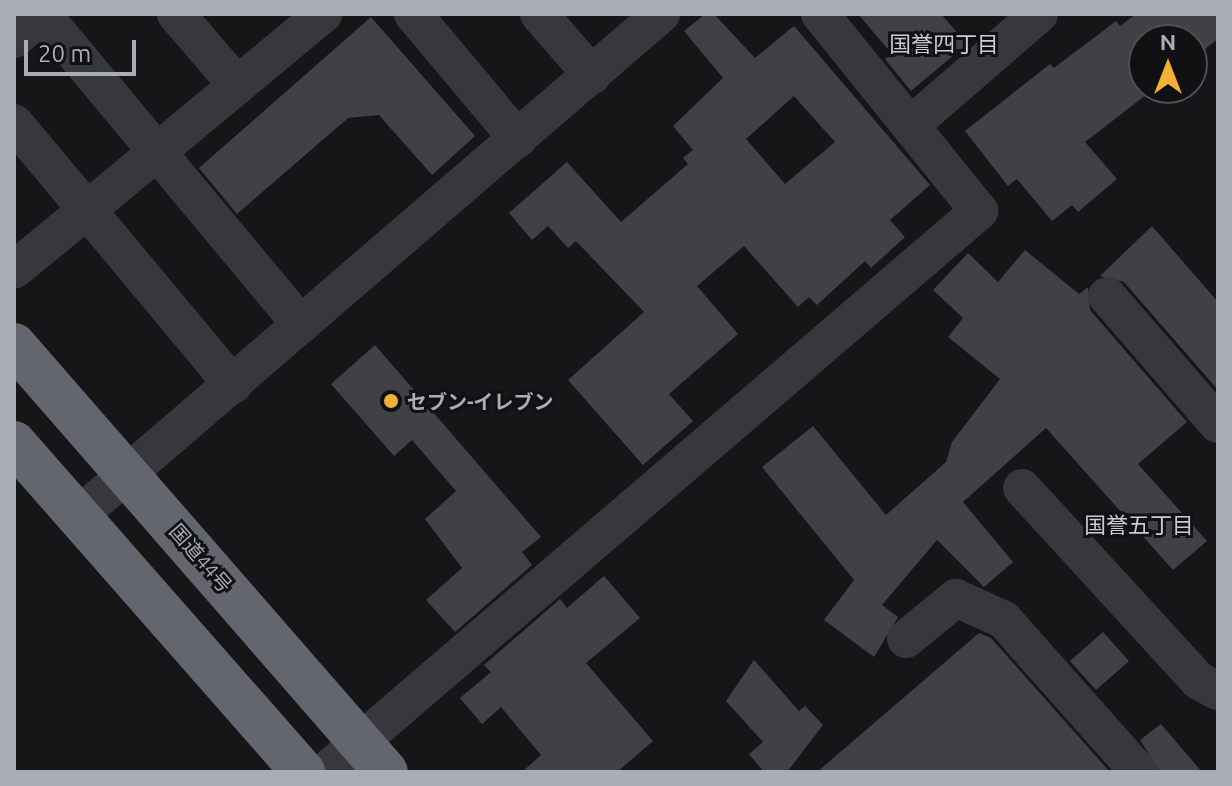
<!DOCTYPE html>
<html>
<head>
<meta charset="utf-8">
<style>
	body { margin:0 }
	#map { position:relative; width:1232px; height:786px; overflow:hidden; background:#161618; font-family:Ubuntu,"Noto Sans JP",sans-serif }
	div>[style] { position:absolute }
	.building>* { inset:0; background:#404145 }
	.minor>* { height:38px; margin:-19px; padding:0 19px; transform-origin:19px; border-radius:19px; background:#37383d }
	.highway>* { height:44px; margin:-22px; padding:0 22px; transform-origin:22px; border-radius:22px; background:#63666e }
	.dots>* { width:22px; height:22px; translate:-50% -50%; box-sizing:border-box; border:4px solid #111113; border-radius:50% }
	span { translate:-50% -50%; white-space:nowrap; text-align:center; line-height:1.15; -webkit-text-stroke:6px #111113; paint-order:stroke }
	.poi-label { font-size:20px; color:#a8adb8; font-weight:700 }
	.left { translate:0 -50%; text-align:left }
	.street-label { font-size:20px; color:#a8adb8 }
	.neighbourhood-label { font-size:22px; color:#c9ccd4 }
	.frame { position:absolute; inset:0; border:16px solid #a8adb8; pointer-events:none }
	.north { position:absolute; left:1128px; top:24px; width:80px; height:80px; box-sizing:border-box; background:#111113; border:2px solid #4d4f55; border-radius:50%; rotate:0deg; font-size:22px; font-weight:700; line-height:32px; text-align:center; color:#a8adb8 }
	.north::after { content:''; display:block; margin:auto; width:28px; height:36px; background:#f2b134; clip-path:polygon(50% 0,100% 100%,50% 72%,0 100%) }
	.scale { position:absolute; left:24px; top:40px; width:112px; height:36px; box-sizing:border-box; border:4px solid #a8adb8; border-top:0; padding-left:10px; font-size:24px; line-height:28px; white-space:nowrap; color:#a8adb8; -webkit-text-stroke:6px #111113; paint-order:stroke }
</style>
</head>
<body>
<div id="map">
	<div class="building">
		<i style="clip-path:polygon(evenodd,705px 14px,714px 14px,755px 58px,794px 26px,930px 185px,890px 220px,905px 237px,871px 268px,865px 261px,817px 305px,809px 297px,798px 307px,744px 246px,697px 286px,738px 334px,669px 394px,693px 421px,643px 465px,568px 380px,644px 312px,576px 241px,568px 248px,548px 226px,532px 240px,509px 213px,567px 162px,621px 222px,688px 164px,683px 158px,693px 150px,673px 126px,723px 78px,684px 31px,705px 14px,794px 96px,835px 142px,785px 184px,746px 139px,794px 96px)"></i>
		<i style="clip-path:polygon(858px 14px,941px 14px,967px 44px,911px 91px,885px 59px,892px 54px)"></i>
		<i style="clip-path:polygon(1136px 14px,1218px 14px,1218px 39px,1192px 59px,1192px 40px,1144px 40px,1144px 88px,1155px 88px,1085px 142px,1117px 179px,1078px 212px,1072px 205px,1052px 221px,1017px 179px,1008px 186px,965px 131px,1050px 64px,1054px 68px,1116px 21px,1120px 26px)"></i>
		<i style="clip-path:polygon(371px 17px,475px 136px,432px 175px,379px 115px,348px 118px,237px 214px,199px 168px)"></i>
		<i style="clip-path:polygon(1152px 226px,1218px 302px,1218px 390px,1124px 282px,1100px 276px)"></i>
		<i style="clip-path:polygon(1025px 250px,1079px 294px,1088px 287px,1090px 310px,1187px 422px,1138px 464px,1207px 541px,1173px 570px,1046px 428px,963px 502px,1013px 562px,984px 587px,937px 540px,882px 605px,898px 617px,874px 657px,824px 620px,854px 580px,762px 467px,813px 426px,886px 515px,946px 462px,952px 442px,1000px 379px,948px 337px,963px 318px,933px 290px,968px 253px,998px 282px)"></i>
		<i style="clip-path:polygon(375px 345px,541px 537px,522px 552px,532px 565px,455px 632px,426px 600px,462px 568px,425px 519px,456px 491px,412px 440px,394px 456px,331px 384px)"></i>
		<i style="clip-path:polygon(604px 576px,640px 618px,586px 663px,653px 741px,617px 772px,522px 772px,541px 755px,501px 707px,482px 724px,460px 698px,491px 672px,484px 665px,560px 599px,567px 608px)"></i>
		<i style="clip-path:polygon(1103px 632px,1129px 661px,1096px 690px,1070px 661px)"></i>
		<i style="clip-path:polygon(979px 633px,991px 638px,1110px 772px,817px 772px)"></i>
		<i style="clip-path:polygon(754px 660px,799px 711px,805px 706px,823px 725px,787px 772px,764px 772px,749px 754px,763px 742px,726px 701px)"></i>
		<i style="clip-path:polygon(1161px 724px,1202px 772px,1160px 772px,1140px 740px)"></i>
	</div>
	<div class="minor">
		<i style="left:176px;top:14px;width:94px;rotate:49.3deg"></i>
		<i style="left:413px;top:14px;width:163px;rotate:50deg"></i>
		<i style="left:539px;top:14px;width:81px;rotate:49deg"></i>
		<i style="left:43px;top:15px;width:403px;rotate:50.2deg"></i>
		<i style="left:14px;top:39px;width:39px;rotate:-40deg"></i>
		<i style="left:14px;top:123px;width:114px;rotate:50deg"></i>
		<i style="left:87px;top:210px;width:94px;rotate:140.6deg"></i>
		<i style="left:912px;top:124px;width:168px;rotate:-40.9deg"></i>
		<i style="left:1107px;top:296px;width:169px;rotate:49.1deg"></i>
		<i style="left:233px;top:385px;width:228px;rotate:-129.8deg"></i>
		<i style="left:87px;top:210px;width:307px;rotate:-39.7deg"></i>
		<i style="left:1022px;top:488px;width:262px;rotate:47.5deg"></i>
		<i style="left:1199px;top:681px;width:21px;rotate:28deg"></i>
		<i style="left:77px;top:517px;width:771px;rotate:-40.74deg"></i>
		<i style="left:906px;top:639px;width:65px;rotate:-39.4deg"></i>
		<i style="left:956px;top:598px;width:53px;rotate:24.6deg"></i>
		<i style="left:1004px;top:620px;width:203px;rotate:48.4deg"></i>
		<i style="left:325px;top:772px;width:862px;rotate:-40.62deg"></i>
		<i style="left:979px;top:211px;width:253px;rotate:-128.9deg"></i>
	</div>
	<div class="highway">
		<i style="left:14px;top:345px;width:566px;rotate:48.94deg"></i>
		<i style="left:14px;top:443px;width:438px;rotate:48.7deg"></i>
	</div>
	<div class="dots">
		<i style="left:391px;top:401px;background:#f2b134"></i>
	</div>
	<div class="poi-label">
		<span class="left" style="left:407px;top:401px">セブン-イレブン</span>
	</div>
	<div class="street-label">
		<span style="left:201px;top:558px;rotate:49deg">国道44号</span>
	</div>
	<div class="neighbourhood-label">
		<span style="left:944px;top:44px">国誉四丁目</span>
		<span style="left:1139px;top:525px">国誉五丁目</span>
	</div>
	<div class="frame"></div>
	<div class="north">N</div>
	<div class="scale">20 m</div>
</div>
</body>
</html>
